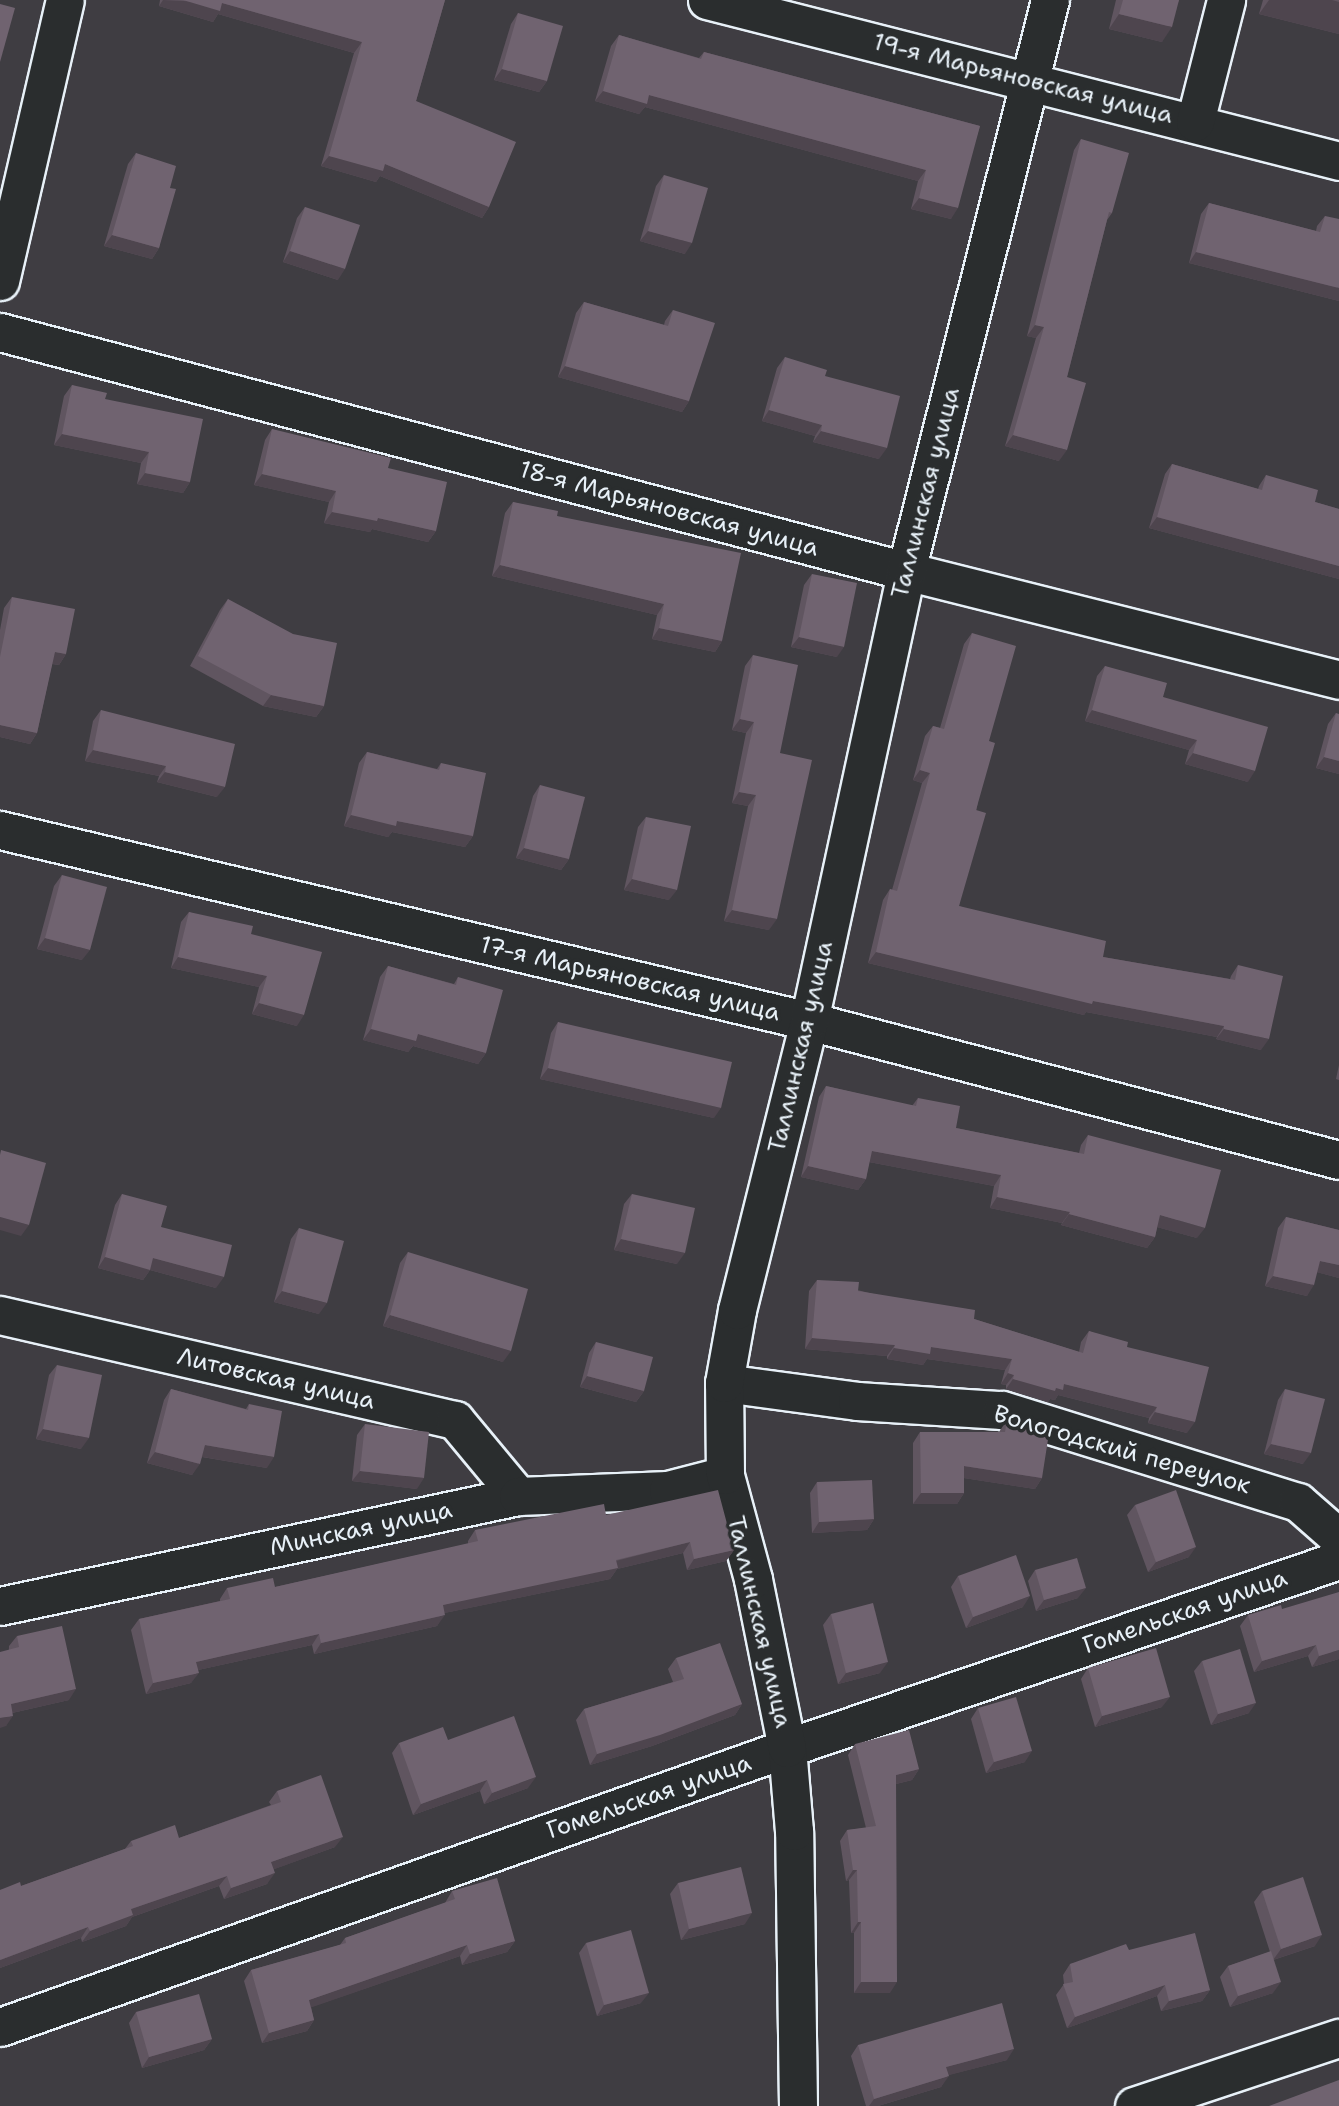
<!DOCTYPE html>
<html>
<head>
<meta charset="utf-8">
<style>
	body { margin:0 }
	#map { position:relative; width:1339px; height:2106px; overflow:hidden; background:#3f3d42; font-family:"Shantell Sans",sans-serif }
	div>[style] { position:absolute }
	.roads { filter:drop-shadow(2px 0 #e8f1f8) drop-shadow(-2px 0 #e8f1f8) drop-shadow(0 2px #e8f1f8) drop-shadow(0 -2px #e8f1f8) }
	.minor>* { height:37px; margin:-18.5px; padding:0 18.5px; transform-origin:18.5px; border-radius:18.5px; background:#2a2d2e }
	.wall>* { inset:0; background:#605560 }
	.shaded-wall>* { inset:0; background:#4e454e }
	.building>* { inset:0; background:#706370 }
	span { translate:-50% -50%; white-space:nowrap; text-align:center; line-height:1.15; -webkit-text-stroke:7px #2a2d2e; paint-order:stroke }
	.street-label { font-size:24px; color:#e8f1f8 }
</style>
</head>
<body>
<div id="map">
	<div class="roads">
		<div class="minor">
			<i style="left:707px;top:0;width:652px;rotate:14.29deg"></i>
			<i style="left:1195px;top:122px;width:126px;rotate:-75.7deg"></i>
			<i style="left:0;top:281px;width:288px;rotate:-77deg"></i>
			<i style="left:0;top:332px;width:937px;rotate:14.78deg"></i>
			<i style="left:906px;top:571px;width:447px;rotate:14.1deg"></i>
			<i style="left:0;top:830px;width:831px;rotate:13.28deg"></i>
			<i style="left:809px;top:1021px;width:548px;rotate:14.7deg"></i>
			<i style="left:0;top:1315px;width:467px;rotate:13deg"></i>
			<i style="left:455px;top:1420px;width:99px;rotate:50.3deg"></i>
			<i style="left:724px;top:1383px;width:134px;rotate:7.7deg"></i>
			<i style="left:857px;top:1401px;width:145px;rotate:3.6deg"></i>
			<i style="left:1002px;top:1410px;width:310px;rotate:17.3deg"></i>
			<i style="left:1298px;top:1502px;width:55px;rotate:41.3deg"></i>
			<i style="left:0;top:1606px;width:530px;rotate:-11.99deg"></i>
			<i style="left:518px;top:1496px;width:150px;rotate:-2.3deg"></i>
			<i style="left:668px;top:1490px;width:59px;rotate:-14.7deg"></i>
			<i style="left:0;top:2027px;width:835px;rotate:-19.52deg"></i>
			<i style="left:787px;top:1748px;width:583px;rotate:-18.81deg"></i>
			<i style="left:798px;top:2106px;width:275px;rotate:-90.8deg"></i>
			<i style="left:794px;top:1831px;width:83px;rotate:-94.8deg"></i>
			<i style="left:787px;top:1748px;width:172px;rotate:-101.4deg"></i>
			<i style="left:753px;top:1579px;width:108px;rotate:-105.1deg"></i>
			<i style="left:725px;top:1475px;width:92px;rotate:-90.6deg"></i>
			<i style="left:724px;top:1383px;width:74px;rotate:-79.9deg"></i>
			<i style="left:737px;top:1310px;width:298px;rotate:-76deg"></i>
			<i style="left:809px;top:1021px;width:460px;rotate:-77.8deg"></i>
			<i style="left:906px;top:571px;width:589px;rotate:-75.85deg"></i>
			<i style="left:1134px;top:2106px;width:216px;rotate:-18.4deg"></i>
		</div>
	</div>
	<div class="wall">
		<i style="clip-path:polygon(160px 0,445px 0,416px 101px,489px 207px,482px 218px,380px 176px,376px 182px,321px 166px,354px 53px,218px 14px,213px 22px,159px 6px)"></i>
		<i style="clip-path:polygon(1116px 0,1179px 0,1162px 42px,1109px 29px)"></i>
		<i style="clip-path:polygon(1263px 0,1339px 0,1339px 34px,1259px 14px)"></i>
		<i style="clip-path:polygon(518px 13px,547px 81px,539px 92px,494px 80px,511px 24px)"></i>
		<i style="clip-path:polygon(619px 35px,699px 58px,704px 52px,980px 126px,951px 219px,911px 209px,918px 181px,645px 107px,639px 114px,595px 101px,611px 46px)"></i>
		<i style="clip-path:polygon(1081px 139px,1112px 213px,1107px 220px,1067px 377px,1059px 461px,1005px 446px,1036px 338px,1027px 336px,1074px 150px)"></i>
		<i style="clip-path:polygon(136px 153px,170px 188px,159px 248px,152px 259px,104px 246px,128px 164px)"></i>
		<i style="clip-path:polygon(664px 175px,685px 254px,640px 241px,656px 186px)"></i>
		<i style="clip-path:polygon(1209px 203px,1316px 231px,1317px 226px,1325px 216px,1339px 301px,1189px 263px,1201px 214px)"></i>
		<i style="clip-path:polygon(305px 207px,338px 280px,283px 262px,297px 218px)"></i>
		<i style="clip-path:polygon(584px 302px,664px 325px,665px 321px,673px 310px,689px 401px,682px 412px,558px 377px,576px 313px)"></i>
		<i style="clip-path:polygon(785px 357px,879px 459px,813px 442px,815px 436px,762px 421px,777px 368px)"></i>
		<i style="clip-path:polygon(72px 385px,105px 399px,190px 482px,183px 493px,137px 484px,141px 463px,54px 445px,64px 396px)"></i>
		<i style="clip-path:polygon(272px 429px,388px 468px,436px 531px,428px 542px,372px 529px,370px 532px,324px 523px,329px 502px,254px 485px,265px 440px)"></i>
		<i style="clip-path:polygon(1172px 464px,1258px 489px,1259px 486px,1266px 475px,1315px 502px,1339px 509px,1339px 579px,1149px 528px,1165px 474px)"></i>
		<i style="clip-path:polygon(513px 502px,557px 516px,722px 641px,715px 652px,652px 639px,657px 615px,492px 576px,505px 513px)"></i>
		<i style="clip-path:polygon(812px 574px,837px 657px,791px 647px,804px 585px)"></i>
		<i style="clip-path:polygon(12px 597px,66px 654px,59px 665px,52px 664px,37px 733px,30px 744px,0 737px,0 630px,4px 608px)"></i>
		<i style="clip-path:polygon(228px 599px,324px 706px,316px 717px,263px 706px,190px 666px,220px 610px)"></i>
		<i style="clip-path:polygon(972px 633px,989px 741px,959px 906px,1103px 957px,1230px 979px,1231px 976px,1238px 965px,1261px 1050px,1216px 1039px,1217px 1037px,1086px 1012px,1084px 1015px,868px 963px,883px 900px,890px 889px,892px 890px,922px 783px,913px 780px,925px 736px,933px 726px,940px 728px,964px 644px)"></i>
		<i style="clip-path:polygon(753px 655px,780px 753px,769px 930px,724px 921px,748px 806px,732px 803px,746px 733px,732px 730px,745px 666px)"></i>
		<i style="clip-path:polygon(1105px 666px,1163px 697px,1248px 782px,1185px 764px,1189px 750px,1085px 721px,1097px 676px)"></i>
		<i style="clip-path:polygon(101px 710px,217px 797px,157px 782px,159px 776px,85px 761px,93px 721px)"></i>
		<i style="clip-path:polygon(1336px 713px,1339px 774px,1316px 768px,1328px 724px)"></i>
		<i style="clip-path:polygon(367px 752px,437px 769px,441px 763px,473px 836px,465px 847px,392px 832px,388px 837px,344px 826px,359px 763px)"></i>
		<i style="clip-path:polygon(540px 785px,569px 859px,561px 870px,516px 858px,533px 796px)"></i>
		<i style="clip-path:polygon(646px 817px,669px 900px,624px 890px,638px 827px)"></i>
		<i style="clip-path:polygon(62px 875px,82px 960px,37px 949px,54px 886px)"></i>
		<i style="clip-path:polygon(189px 912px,251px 934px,297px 1026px,252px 1014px,259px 987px,171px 968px,181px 922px)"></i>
		<i style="clip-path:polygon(388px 966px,454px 984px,458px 977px,486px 1053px,478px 1064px,413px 1046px,408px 1052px,363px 1040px,380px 977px)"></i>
		<i style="clip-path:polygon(558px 1022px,714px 1118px,540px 1079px,551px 1033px)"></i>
		<i style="clip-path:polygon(1339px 1065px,1339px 1080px,1336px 1079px)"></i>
		<i style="clip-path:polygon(826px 1086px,912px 1106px,918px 1098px,956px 1128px,1079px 1153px,1081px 1145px,1088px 1135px,1197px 1238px,1157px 1227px,1155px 1237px,1147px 1248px,1061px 1225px,1062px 1223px,990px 1208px,994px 1186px,869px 1162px,866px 1179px,858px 1190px,801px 1177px,819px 1097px)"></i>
		<i style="clip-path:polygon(122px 1194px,161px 1227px,216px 1288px,150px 1270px,143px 1280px,98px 1268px,115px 1205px)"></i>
		<i style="clip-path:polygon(632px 1194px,677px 1264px,614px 1250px,624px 1204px)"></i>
		<i style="clip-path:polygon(1286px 1217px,1339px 1230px,1339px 1278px,1317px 1272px,1307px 1296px,1265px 1286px,1278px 1228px)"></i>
		<i style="clip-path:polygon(299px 1228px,319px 1314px,274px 1302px,291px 1239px)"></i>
		<i style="clip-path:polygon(408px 1252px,503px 1362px,383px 1326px,400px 1263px)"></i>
		<i style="clip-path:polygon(817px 1280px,974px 1319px,1079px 1352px,1081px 1342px,1089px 1331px,1127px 1347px,1187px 1433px,1148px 1423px,1149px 1418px,1058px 1395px,1055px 1400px,1050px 1399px,1048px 1402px,1006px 1389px,1006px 1385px,1001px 1384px,1005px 1370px,927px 1359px,923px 1365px,887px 1359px,887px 1356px,805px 1349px,809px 1291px)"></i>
		<i style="clip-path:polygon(596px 1342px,644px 1391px,636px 1402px,580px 1387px,589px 1353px)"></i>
		<i style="clip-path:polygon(57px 1365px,81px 1449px,36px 1439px,49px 1375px)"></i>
		<i style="clip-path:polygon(171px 1389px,246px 1409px,249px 1404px,267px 1468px,202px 1457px,192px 1475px,147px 1463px,164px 1400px)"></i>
		<i style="clip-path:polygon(1285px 1389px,1303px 1464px,1264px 1454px,1278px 1400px)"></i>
		<i style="clip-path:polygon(1007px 1420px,1042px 1478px,1035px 1489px,964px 1478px,964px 1493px,957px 1504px,913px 1504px,913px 1443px,920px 1432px,999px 1432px)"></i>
		<i style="clip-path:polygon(365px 1424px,417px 1489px,352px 1481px,357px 1435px)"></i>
		<i style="clip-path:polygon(817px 1482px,874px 1519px,867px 1530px,812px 1533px,810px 1493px)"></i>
		<i style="clip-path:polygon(1135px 1505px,1189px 1557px,1148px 1572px,1127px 1515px)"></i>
		<i style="clip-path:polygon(606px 1515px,734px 1550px,726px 1561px,687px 1570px,683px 1553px,617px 1569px,610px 1579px,444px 1613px,437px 1626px,314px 1654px,312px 1645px,198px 1670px,191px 1683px,146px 1694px,131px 1630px,139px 1619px,220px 1601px,220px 1599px,227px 1588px,275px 1587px,468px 1544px,468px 1541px,475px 1530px)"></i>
		<i style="clip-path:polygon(1035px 1570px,1078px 1598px,1036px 1611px,1028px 1581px)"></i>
		<i style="clip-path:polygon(958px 1576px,1023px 1607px,966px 1628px,951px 1587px)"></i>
		<i style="clip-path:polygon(1282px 1609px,1339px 1659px,1312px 1667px,1308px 1656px,1254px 1672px,1240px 1626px,1248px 1615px)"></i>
		<i style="clip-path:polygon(831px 1614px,880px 1673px,838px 1684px,823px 1625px)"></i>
		<i style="clip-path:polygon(17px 1636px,69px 1700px,12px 1713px,6px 1726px,9px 1646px)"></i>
		<i style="clip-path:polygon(676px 1658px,742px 1704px,735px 1715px,652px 1746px,590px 1765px,576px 1720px,584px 1709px,673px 1682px,668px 1669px)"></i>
		<i style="clip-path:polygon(1202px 1661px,1249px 1713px,1211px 1725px,1194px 1671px)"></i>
		<i style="clip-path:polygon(1088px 1668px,1162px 1707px,1095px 1727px,1081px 1679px)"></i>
		<i style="clip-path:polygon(978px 1708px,1025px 1762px,986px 1773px,971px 1719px)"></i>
		<i style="clip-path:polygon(448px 1740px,528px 1788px,484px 1804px,480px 1791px,413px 1815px,392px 1753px,399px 1743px)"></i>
		<i style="clip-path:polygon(855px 1744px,919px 1769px,912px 1780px,896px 1784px,890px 1993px,854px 1993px,854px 1933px,851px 1933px,849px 1880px,846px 1881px,840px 1841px,847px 1830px,866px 1828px,848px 1755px)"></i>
		<i style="clip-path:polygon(277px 1791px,335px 1847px,274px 1869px,267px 1884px,224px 1899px,219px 1886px,132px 1917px,126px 1926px,82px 1942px,81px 1938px,0 1968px,0 1890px,21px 1886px,125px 1849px,131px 1841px,179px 1838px,271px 1805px,269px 1802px)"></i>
		<i style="clip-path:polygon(678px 1883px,745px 1924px,681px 1940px,670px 1894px)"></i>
		<i style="clip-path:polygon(452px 1891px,515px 1941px,507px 1952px,462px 1965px,460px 1956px,311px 2007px,314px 2020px,307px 2031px,262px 2043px,244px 1981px,251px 1970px,340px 1945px,345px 1938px,445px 1903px)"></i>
		<i style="clip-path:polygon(1262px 1891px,1315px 1946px,1273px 1960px,1273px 1993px,1230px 2007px,1220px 1977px,1228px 1966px,1270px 1952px,1254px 1902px)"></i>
		<i style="clip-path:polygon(586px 1943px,641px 2003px,597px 2016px,579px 1953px)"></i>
		<i style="clip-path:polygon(1129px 1950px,1210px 1990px,1202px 2001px,1161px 2011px,1157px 1996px,1067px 2028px,1056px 1995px,1064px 1984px,1063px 1975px,1070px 1964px)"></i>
		<i style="clip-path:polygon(136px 2012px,212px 2039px,204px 2050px,142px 2068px,129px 2023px)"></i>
		<i style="clip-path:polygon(858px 2045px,1007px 2060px,948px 2075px,941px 2087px,878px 2106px,866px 2106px,851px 2056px)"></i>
	</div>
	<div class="shaded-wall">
		<i style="clip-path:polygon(163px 0,222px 3px,362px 42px,354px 53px,218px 14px,213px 22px,159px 6px)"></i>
		<i style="clip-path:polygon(1269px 0,1332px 0,1339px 2px,1339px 34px,1259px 14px)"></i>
		<i style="clip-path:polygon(1119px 14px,1172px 27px,1162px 42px,1109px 29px)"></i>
		<i style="clip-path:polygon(502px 69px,547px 81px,539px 92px,494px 80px)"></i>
		<i style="clip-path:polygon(603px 91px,649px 95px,926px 170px,918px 181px,645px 107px,639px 114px,595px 101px)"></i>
		<i style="clip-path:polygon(329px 156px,385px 164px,489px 207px,482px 218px,380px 176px,376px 182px,321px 166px)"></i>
		<i style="clip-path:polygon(919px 198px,958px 208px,951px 219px,911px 209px)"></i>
		<i style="clip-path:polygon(648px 231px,692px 243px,685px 254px,640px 241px)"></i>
		<i style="clip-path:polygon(112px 235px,159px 248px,152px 259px,104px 246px)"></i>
		<i style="clip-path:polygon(290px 251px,345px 269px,338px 280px,283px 262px)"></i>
		<i style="clip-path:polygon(1196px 252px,1339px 288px,1339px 301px,1189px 263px)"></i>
		<i style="clip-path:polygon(1035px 325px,1044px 327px,1036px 338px,1027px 336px)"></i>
		<i style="clip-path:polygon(565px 366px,689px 401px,682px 412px,558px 377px)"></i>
		<i style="clip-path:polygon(769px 410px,822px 425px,815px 436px,762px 421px)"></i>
		<i style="clip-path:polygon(821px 431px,887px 448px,879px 459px,813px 442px)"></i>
		<i style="clip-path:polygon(62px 434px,149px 452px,141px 463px,54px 445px)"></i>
		<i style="clip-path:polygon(1013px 435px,1067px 450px,1059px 461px,1005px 446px)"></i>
		<i style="clip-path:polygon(145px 473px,190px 482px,183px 493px,137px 484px)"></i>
		<i style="clip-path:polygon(262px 474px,336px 491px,329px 502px,254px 485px)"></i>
		<i style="clip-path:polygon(332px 512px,378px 518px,436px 531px,428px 542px,372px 529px,370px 532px,324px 523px)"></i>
		<i style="clip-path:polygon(1157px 517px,1339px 566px,1339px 579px,1149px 528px)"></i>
		<i style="clip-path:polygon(500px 565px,664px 604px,657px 615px,492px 576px)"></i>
		<i style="clip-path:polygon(659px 628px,722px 641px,715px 652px,652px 639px)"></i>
		<i style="clip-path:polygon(799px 637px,844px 647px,837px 657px,791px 647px)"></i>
		<i style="clip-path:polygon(55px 652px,66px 654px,59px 665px,47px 663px)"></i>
		<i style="clip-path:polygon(271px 695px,324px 706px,316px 717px,263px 706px)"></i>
		<i style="clip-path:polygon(1092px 710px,1197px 740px,1189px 750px,1085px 721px)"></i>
		<i style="clip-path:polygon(740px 719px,754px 722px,746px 733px,732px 730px)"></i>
		<i style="clip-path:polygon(0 725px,37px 733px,30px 744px,0 737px)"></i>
		<i style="clip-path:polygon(93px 750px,166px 766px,159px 776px,85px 761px)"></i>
		<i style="clip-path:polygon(1193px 753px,1255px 771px,1248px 782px,1185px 764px)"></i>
		<i style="clip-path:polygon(1324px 757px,1339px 761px,1339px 774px,1316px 768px)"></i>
		<i style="clip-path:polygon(920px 770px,930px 773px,922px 783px,913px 780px)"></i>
		<i style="clip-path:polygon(165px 772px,225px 787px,217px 797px,157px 782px)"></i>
		<i style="clip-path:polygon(739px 792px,756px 795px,748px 806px,732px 803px)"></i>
		<i style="clip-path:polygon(351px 815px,397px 821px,473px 836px,465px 847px,392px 832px,388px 837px,344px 826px)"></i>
		<i style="clip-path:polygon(524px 848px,569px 859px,561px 870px,516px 858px)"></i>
		<i style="clip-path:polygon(632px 879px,677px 890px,669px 900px,624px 890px)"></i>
		<i style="clip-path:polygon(732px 910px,777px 919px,769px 930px,724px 921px)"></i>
		<i style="clip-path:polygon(45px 938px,90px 950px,82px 960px,37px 949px)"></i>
		<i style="clip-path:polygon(876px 952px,1093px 1001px,1224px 1026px,1217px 1037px,1086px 1012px,1084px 1015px,868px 963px)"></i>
		<i style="clip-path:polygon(178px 957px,267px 976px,259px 987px,171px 968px)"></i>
		<i style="clip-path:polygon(259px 1003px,304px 1015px,297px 1026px,252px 1014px)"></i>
		<i style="clip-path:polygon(371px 1029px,418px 1034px,486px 1053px,478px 1064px,413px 1046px,408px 1052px,363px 1040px)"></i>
		<i style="clip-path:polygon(1224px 1029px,1269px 1039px,1261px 1050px,1216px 1039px)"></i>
		<i style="clip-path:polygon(548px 1068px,721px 1108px,714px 1118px,540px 1079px)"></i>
		<i style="clip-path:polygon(872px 1151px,1001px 1175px,994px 1186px,864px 1161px)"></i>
		<i style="clip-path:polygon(808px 1166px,866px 1179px,858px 1190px,801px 1177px)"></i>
		<i style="clip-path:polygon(997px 1197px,1070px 1212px,1062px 1223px,990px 1208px)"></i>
		<i style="clip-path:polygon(1069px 1214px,1155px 1237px,1147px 1248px,1061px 1225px)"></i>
		<i style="clip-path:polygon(1160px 1215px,1205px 1228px,1197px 1238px,1153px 1226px)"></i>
		<i style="clip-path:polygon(0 1217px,29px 1225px,21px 1236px,0 1230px)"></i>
		<i style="clip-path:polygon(621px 1239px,685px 1253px,677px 1264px,614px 1250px)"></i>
		<i style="clip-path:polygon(105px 1257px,153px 1258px,224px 1277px,216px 1288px,150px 1270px,143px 1280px,98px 1268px)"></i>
		<i style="clip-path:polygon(1320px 1261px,1339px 1265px,1339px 1278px,1312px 1271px)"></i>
		<i style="clip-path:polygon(1273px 1276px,1314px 1285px,1307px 1296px,1265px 1286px)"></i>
		<i style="clip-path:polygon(282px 1291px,327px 1303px,319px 1314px,274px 1302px)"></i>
		<i style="clip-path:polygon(390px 1315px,511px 1351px,503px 1362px,383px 1326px)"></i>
		<i style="clip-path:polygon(812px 1338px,895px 1345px,887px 1356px,805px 1349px)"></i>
		<i style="clip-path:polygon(931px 1347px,1012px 1359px,1005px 1370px,927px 1359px,923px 1365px,887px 1359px,894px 1348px)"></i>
		<i style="clip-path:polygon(1008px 1373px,1014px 1375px,1006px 1385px,1001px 1384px)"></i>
		<i style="clip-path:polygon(587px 1376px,644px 1391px,636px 1402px,580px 1387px)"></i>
		<i style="clip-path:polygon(1013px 1379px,1056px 1388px,1064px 1384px,1157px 1407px,1149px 1418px,1058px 1395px,1055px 1400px,1050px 1399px,1048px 1402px,1006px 1389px)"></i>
		<i style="clip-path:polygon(1155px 1412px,1195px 1422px,1187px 1433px,1148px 1423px)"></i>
		<i style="clip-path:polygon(43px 1429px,89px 1438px,81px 1449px,36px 1439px)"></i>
		<i style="clip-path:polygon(1271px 1444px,1311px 1453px,1303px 1464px,1264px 1454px)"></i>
		<i style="clip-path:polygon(205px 1445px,274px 1457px,267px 1468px,197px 1456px)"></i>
		<i style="clip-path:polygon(155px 1452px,200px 1464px,192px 1475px,147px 1463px)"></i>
		<i style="clip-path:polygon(964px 1466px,1042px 1478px,1035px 1489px,957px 1477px)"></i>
		<i style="clip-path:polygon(360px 1471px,424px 1478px,417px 1489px,352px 1481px)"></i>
		<i style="clip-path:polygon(921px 1493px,964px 1493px,957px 1504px,913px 1504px)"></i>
		<i style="clip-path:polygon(874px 1519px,867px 1530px,812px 1533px,819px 1522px)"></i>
		<i style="clip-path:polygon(690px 1542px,683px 1553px,617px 1569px,610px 1579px,435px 1615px,443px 1605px)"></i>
		<i style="clip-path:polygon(1196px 1547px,1189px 1557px,1148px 1572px,1156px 1562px)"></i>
		<i style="clip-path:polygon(734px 1550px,726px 1561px,687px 1570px,694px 1559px)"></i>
		<i style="clip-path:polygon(1086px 1588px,1078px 1598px,1036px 1611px,1044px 1600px)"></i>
		<i style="clip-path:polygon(1030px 1596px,1023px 1607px,966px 1628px,973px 1617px)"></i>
		<i style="clip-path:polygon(445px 1615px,437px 1626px,314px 1654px,321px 1643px)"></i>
		<i style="clip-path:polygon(319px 1634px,312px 1645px,189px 1672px,196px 1662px)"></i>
		<i style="clip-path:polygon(1316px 1645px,1308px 1656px,1254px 1672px,1262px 1661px)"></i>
		<i style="clip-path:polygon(1339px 1650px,1339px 1659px,1312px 1667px,1319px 1656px)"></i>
		<i style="clip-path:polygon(888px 1662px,880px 1673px,838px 1684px,846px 1673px)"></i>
		<i style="clip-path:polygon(199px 1673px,191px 1683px,146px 1694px,153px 1683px)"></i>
		<i style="clip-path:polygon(76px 1689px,69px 1700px,3px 1715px,11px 1704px)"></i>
		<i style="clip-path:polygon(1170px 1697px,1162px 1707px,1095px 1727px,1102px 1716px)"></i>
		<i style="clip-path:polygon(1256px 1703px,1249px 1713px,1211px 1725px,1218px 1714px)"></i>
		<i style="clip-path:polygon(742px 1704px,735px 1715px,652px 1746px,590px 1765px,597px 1754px)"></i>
		<i style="clip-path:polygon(13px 1716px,6px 1726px,0 1728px,0 1718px)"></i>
		<i style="clip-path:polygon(1032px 1751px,1025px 1762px,986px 1773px,994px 1762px)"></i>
		<i style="clip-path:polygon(919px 1769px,912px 1780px,888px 1786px,896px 1775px)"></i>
		<i style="clip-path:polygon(536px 1777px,528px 1788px,484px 1804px,492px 1793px)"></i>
		<i style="clip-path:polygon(487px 1780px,480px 1791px,413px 1815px,421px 1804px)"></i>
		<i style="clip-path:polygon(343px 1837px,335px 1847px,264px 1873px,271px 1862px)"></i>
		<i style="clip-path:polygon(853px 1870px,857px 1870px,849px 1880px,846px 1881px)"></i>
		<i style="clip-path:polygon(275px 1873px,267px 1884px,224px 1899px,231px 1888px)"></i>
		<i style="clip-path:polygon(227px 1876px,219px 1886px,132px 1917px,126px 1926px,82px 1942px,90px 1931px,131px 1909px)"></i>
		<i style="clip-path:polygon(752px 1913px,745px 1924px,681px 1940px,689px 1929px)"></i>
		<i style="clip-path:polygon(858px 1922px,861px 1922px,854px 1933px,851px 1933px)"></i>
		<i style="clip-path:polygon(88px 1927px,81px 1938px,0 1968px,0 1960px)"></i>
		<i style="clip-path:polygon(1322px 1935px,1315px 1946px,1273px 1960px,1281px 1949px)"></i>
		<i style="clip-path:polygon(515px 1941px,507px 1952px,462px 1965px,470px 1954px)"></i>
		<i style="clip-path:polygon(467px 1945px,460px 1956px,301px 2011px,309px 2000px)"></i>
		<i style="clip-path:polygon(861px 1982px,897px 1982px,890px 1993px,854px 1993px)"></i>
		<i style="clip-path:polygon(1281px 1982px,1273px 1993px,1230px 2007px,1238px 1996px)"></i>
		<i style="clip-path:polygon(1165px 1985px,1157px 1996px,1067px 2028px,1075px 2017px)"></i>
		<i style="clip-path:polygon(1210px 1990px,1202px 2001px,1161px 2011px,1169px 2001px)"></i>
		<i style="clip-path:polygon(649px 1993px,641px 2003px,597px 2016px,604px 2005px)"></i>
		<i style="clip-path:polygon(314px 2020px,307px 2031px,262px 2043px,269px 2033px)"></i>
		<i style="clip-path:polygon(212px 2039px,204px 2050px,142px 2068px,149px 2057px)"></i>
		<i style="clip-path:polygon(1014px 2049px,1007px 2060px,938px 2078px,946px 2067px)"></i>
		<i style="clip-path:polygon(949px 2076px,941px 2087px,878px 2106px,869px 2106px,874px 2099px)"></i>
	</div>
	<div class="building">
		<i style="clip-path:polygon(183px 0,445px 0,416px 101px,516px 142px,489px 207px,385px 164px,383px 171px,329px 156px,362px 42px,222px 3px,220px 11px)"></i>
		<i style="clip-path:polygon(1123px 0,1179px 0,1172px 27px,1119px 14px)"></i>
		<i style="clip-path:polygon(0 4px,15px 8px,0 62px)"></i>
		<i style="clip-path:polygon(518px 13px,563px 26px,547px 81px,502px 69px)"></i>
		<i style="clip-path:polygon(619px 35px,701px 59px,704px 52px,980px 126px,958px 208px,919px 198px,926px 170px,649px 95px,647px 104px,603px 91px)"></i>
		<i style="clip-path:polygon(1081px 139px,1129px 153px,1112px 213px,1109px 212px,1067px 377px,1086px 383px,1067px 450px,1013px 435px,1044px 327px,1035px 325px)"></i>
		<i style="clip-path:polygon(136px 153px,176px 166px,170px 188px,176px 189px,159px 248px,112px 235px)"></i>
		<i style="clip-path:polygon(664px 175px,708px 188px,692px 243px,648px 231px)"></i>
		<i style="clip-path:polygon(1209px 203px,1320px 232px,1325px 216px,1339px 219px,1339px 288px,1196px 252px)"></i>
		<i style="clip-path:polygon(305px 207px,360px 225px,345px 269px,290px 251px)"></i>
		<i style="clip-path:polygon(584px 302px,668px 326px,673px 310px,715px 323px,689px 401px,565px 366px)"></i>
		<i style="clip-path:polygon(785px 357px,827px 370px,825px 376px,900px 396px,887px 448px,821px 431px,822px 425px,769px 410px)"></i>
		<i style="clip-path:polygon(72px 385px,107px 393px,105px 399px,203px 419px,190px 482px,145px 473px,149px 452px,62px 434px)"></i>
		<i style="clip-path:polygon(272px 429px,391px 458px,388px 468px,447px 482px,436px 531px,378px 518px,377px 521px,332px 512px,336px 491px,262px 474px)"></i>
		<i style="clip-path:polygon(1172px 464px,1262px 490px,1266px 475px,1318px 490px,1315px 502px,1339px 509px,1339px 566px,1157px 517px)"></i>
		<i style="clip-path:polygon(513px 502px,558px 511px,557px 516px,741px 553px,722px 641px,659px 628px,664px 604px,500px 565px)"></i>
		<i style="clip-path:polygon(812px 574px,857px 583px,844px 647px,799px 637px)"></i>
		<i style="clip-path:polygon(12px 597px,75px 609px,66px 654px,55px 652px,37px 733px,0 725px,0 657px)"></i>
		<i style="clip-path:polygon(228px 599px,293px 634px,337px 643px,324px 706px,271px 695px,198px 656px)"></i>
		<i style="clip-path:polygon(972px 633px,1016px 646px,989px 741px,995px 743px,976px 810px,986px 813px,959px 906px,1106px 941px,1103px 957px,1235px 980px,1238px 965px,1283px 976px,1269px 1039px,1224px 1029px,1224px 1026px,1093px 1001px,1092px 1004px,876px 952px,890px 889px,897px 891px,930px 773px,920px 770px,933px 726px,944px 729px)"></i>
		<i style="clip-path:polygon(753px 655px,798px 665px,780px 753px,812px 760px,777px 919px,732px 910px,756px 795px,739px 792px,754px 722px,740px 719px)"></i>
		<i style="clip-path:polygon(1105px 666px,1167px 683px,1163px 697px,1268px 727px,1255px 771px,1193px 753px,1197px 740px,1092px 710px)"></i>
		<i style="clip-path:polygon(101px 710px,235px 744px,225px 787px,165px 772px,166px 766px,93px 750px)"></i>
		<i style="clip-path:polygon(1336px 713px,1339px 714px,1339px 761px,1324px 757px)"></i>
		<i style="clip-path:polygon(367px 752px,439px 770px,441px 763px,486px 773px,473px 836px,397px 821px,396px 826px,351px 815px)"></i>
		<i style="clip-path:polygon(540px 785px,585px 797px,569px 859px,524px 848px)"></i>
		<i style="clip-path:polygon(646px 817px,691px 826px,677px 890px,632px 879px)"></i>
		<i style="clip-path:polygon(62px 875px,107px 887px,90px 950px,45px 938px)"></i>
		<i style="clip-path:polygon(189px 912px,253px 926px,251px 934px,322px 952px,304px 1015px,259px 1003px,267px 976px,178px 957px)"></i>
		<i style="clip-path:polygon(388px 966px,456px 985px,458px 977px,503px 990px,486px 1053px,418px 1034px,416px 1041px,371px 1029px)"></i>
		<i style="clip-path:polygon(558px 1022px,732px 1062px,721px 1108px,548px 1068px)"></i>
		<i style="clip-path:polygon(826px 1086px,916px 1106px,918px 1098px,960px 1106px,956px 1128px,1084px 1154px,1088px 1135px,1221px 1170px,1205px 1228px,1160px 1215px,1155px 1237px,1069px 1214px,1070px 1212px,997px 1197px,1001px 1175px,872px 1151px,866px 1179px,808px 1166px)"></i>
		<i style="clip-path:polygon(1px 1150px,46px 1163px,29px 1225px,0 1217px,0 1155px)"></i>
		<i style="clip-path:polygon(122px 1194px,167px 1206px,161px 1227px,232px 1245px,224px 1277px,153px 1258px,150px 1270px,105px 1257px)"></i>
		<i style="clip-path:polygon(632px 1194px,695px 1208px,685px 1253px,621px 1239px)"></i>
		<i style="clip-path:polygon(1286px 1217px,1339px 1230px,1339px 1265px,1320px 1261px,1314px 1285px,1273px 1276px)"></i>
		<i style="clip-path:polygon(299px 1228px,344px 1241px,327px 1303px,282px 1291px)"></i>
		<i style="clip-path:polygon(408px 1252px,528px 1289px,511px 1351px,390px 1315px)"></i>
		<i style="clip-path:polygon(817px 1280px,859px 1282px,858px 1291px,975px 1310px,974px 1319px,1083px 1353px,1089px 1331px,1128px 1342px,1127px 1347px,1209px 1367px,1195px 1422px,1155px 1412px,1157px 1407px,1064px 1384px,1063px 1390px,1056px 1388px,1055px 1391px,1013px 1379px,1014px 1375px,1008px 1373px,1012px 1359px,931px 1347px,930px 1354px,894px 1348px,895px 1345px,812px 1338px)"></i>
		<i style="clip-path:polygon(596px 1342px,653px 1357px,644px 1391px,587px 1376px)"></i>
		<i style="clip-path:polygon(57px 1365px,102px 1375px,89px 1438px,43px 1429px)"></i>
		<i style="clip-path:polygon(171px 1389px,248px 1410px,249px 1404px,282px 1411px,274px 1457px,205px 1445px,200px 1464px,155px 1452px)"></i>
		<i style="clip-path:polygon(1285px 1389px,1325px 1399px,1311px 1453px,1271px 1444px)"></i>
		<i style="clip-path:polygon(1007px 1420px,1049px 1433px,1042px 1478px,964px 1466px,964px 1493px,921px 1493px,920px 1432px,1005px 1432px)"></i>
		<i style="clip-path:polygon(365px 1424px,429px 1432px,424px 1478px,360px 1471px)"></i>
		<i style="clip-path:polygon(872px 1480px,874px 1519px,819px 1522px,817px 1482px)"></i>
		<i style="clip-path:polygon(718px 1490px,734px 1550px,694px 1559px,690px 1542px,616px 1560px,618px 1568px,443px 1605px,445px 1615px,321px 1643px,319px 1634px,196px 1662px,199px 1673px,153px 1683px,139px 1619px,230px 1599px,227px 1588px,273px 1578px,275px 1587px,478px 1541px,475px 1530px,604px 1504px,606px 1515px)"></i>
		<i style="clip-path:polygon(1176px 1490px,1196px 1547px,1156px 1562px,1135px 1505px)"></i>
		<i style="clip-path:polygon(1016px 1555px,1030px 1596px,973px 1617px,958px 1576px)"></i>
		<i style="clip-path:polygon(1077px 1558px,1086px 1588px,1044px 1600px,1035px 1570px)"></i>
		<i style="clip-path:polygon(1339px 1592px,1339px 1650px,1319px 1656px,1316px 1645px,1262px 1661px,1248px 1615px,1281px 1605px,1282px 1609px)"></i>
		<i style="clip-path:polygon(873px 1603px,888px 1662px,846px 1673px,831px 1614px)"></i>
		<i style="clip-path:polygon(62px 1626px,76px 1689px,11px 1704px,13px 1716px,0 1718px,0 1652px,19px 1647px,17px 1636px)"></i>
		<i style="clip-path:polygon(720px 1643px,742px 1704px,660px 1735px,597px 1754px,584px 1709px,684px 1679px,676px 1658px)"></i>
		<i style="clip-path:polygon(1156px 1648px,1170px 1697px,1102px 1716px,1088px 1668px)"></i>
		<i style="clip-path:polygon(1240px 1649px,1256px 1703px,1218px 1714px,1202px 1661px)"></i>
		<i style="clip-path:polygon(1016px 1697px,1032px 1751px,994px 1762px,978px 1708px)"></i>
		<i style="clip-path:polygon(514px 1716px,536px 1777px,492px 1793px,487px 1780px,421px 1804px,399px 1743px,443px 1727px,448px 1740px)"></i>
		<i style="clip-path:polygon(909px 1730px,919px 1769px,896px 1775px,897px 1982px,861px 1982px,861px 1922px,858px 1922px,857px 1870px,853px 1870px,847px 1830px,876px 1826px,855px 1744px)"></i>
		<i style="clip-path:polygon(321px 1775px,343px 1837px,271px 1862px,275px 1873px,231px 1888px,227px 1876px,131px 1909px,133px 1915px,90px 1931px,88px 1927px,0 1960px,0 1890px,20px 1882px,21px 1886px,133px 1846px,131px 1841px,175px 1825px,179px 1838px,281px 1802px,277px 1791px)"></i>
		<i style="clip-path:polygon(741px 1867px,752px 1913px,689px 1929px,678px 1883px)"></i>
		<i style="clip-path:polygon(1303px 1877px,1322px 1935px,1281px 1949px,1262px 1891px)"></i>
		<i style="clip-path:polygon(497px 1878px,515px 1941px,470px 1954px,467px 1945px,309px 2000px,314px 2020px,269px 2033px,251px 1970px,346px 1943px,345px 1938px,455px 1899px,452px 1891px)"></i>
		<i style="clip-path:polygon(631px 1930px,649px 1993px,604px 2005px,586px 1943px)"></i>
		<i style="clip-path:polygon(1195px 1933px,1210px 1990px,1169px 2001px,1165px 1985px,1075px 2017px,1063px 1984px,1073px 1982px,1070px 1964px,1126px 1944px,1129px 1950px)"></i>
		<i style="clip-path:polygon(1271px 1951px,1281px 1982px,1238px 1996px,1228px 1966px)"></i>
		<i style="clip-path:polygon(199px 1994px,212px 2039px,149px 2057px,136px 2012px)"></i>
		<i style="clip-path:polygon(1002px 2003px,1014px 2049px,946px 2067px,949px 2076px,874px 2099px,858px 2045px)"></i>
		<i style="clip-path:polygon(1339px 2080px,1339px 2106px,1269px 2106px)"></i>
	</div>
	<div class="street-label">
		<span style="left:1023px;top:79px;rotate:14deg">19-я Марьяновская улица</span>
		<span style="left:926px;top:493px;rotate:-76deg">Таллинская улица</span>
		<span style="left:669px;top:509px;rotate:15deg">18-я Марьяновская улица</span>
		<span style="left:630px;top:979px;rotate:13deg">17-я Марьяновская улица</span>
		<span style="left:801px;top:1047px;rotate:-77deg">Таллинская улица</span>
		<span style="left:276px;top:1379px;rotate:13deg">Литовская улица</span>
		<span style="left:1122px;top:1450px;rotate:16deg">Вологодский переулок</span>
		<span style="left:361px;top:1529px;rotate:-12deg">Минская улица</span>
		<span style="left:1185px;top:1612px;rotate:-19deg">Гомельская улица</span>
		<span style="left:759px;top:1622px;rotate:77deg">Таллинская улица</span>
		<span style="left:649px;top:1797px;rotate:-19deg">Гомельская улица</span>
	</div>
</div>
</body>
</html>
